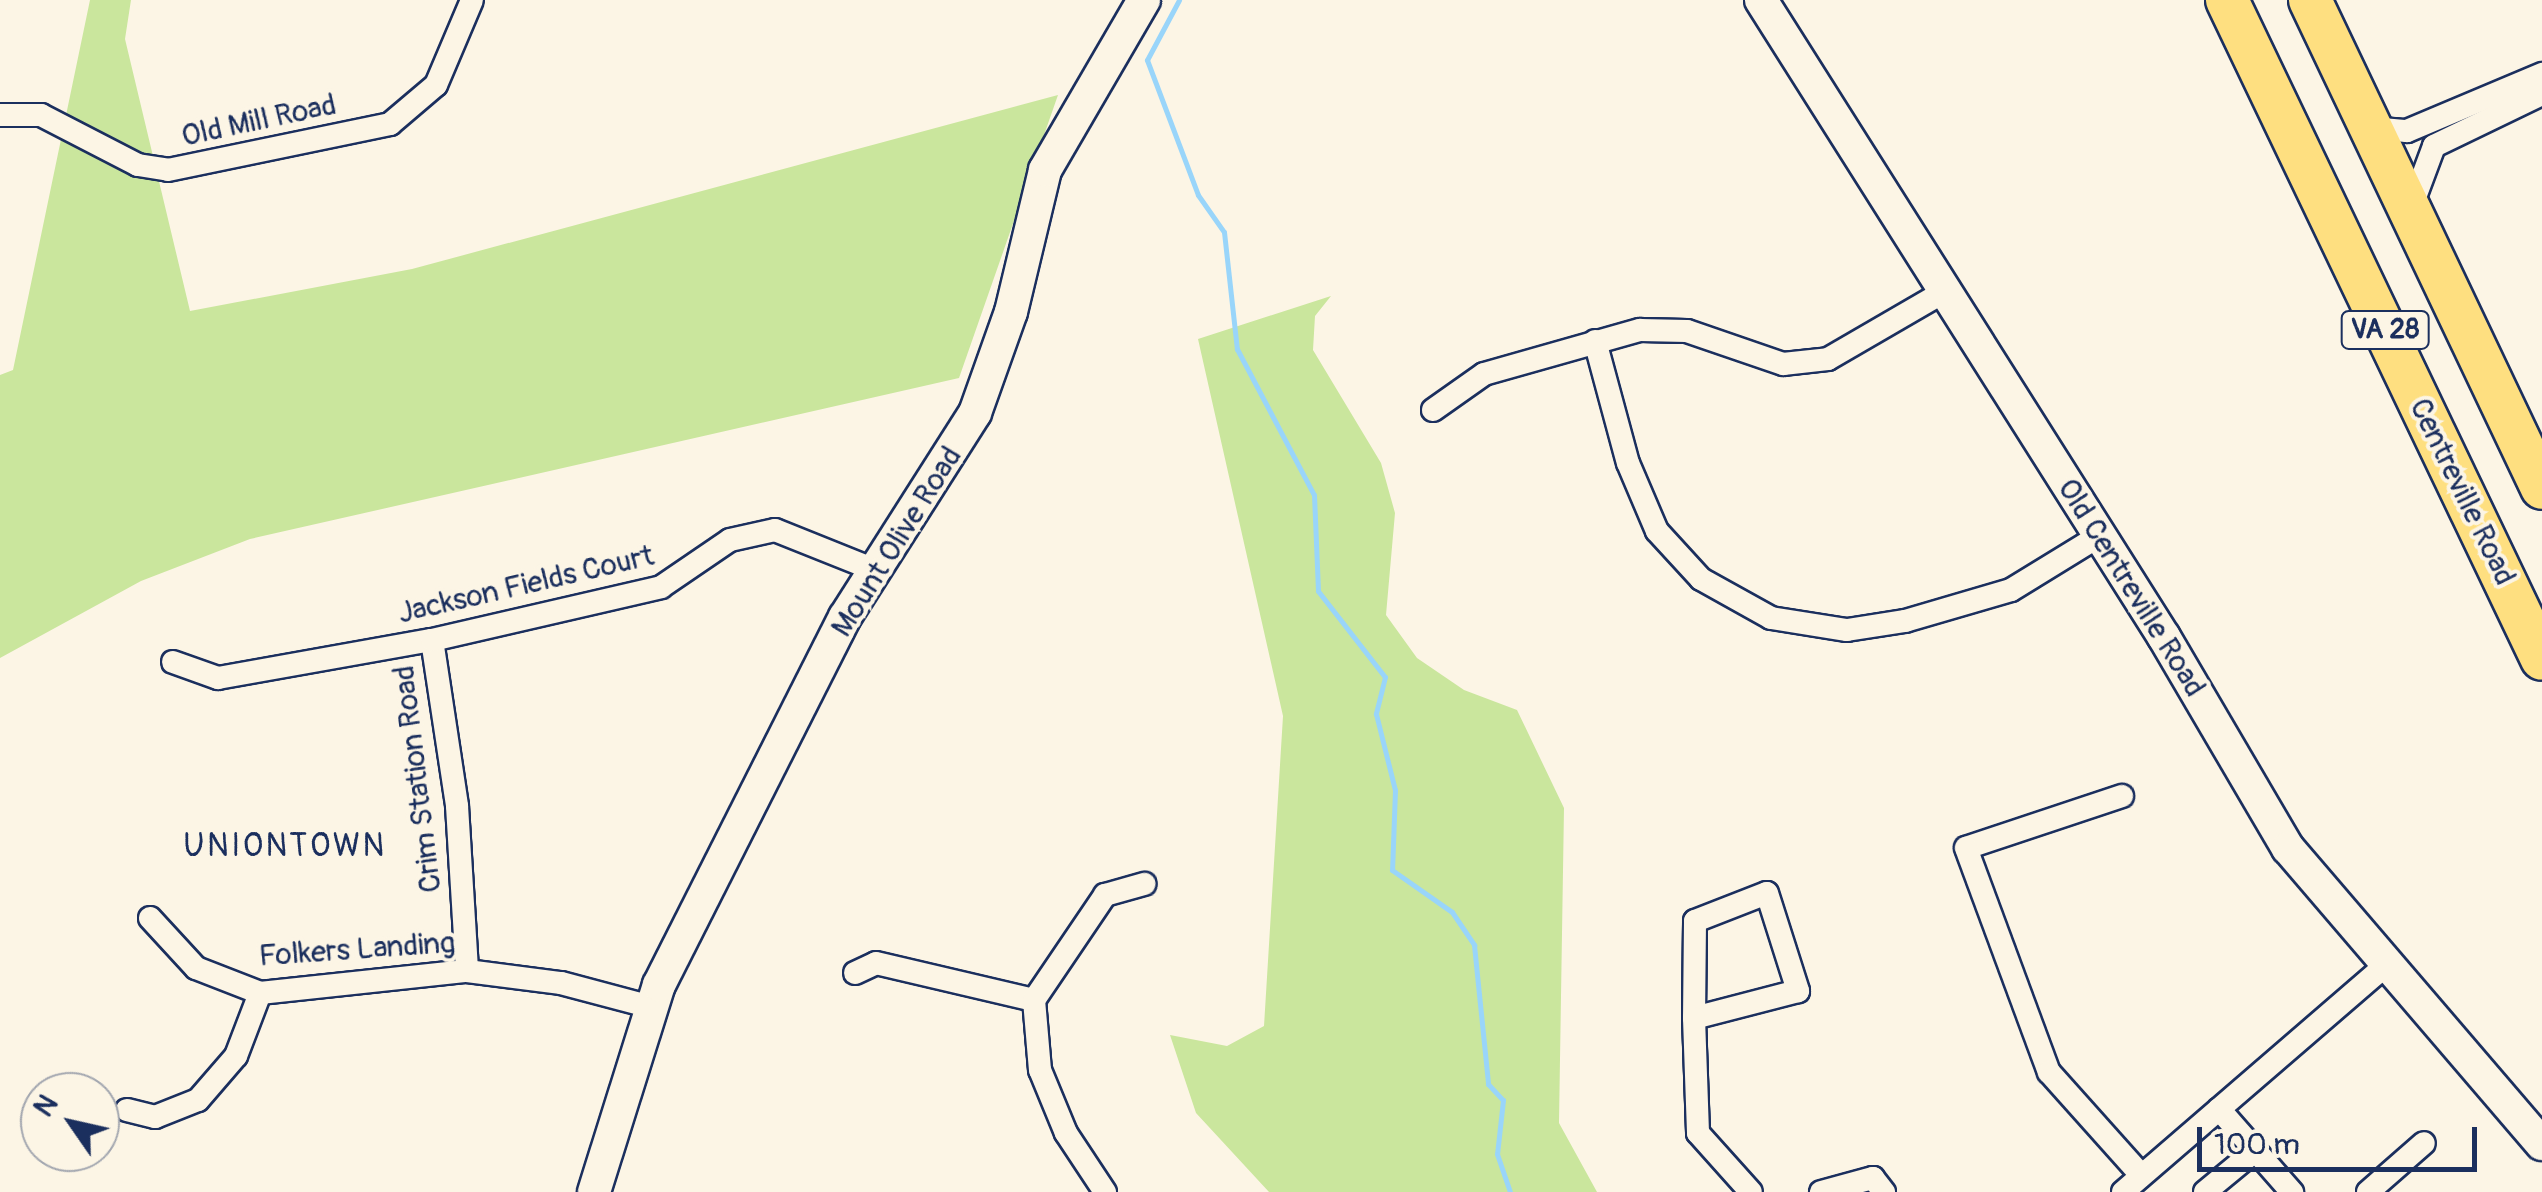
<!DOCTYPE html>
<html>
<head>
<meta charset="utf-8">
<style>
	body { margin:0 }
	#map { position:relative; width:2542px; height:1192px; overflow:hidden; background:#fcf5e5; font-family:Pangolin,sans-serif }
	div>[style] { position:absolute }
	.green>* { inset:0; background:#cae69d }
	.stream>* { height:5px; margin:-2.5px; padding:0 2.5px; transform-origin:2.5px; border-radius:2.5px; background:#99d5fa }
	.roads { filter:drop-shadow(2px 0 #1b2f5e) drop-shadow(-2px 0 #1b2f5e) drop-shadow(0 2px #1b2f5e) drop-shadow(0 -2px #1b2f5e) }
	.street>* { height:22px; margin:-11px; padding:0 11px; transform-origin:11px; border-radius:11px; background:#fcf5e5 }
	.secondary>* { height:32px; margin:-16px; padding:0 16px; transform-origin:16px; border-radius:16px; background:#fcf5e5 }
	.highway>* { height:42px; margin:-21px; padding:0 21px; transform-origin:21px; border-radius:21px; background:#fedf80 }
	span { translate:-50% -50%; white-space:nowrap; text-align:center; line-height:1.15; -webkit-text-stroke:8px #fcf5e5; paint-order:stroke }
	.shield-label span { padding:2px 8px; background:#fcf5e5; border:2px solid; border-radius:8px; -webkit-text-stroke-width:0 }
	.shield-label { font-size:28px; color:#1b2f5e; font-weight:700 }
	.street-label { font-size:30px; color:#1b2f5e }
	.neighbourhood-label { font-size:32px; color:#1b2f5e; letter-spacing:2.5px }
	.north { position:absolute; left:20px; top:1072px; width:100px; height:100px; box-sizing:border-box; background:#fcf5e5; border:2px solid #a2a6af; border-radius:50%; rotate:304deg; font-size:28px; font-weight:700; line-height:40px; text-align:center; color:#1b2f5e }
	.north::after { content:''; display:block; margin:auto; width:35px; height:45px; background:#1b2f5e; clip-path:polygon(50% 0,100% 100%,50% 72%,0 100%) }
	.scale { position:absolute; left:2197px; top:1127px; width:280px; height:45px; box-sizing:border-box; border:5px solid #1b2f5e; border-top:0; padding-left:12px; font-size:30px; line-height:35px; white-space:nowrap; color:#1b2f5e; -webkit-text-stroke:8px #fcf5e5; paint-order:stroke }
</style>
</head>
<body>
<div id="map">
	<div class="green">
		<i style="clip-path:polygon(90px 0,131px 0,125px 39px,190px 311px,412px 269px,1058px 95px,959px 378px,250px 539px,141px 581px,0 658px,0 375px,13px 370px)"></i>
		<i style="clip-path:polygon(1331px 296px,1315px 316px,1313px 350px,1381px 463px,1395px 513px,1386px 615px,1417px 658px,1464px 690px,1517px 710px,1564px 808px,1559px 1123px,1597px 1192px,1269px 1192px,1196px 1113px,1170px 1035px,1227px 1046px,1264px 1026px,1283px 716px,1198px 339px)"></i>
	</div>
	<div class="stream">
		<i style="left:1179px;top:0;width:68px;rotate:118.1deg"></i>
		<i style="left:1147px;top:60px;width:144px;rotate:69.3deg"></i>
		<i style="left:1198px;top:195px;width:45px;rotate:54.9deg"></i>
		<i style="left:1224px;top:232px;width:118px;rotate:83.7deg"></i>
		<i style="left:1237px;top:349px;width:165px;rotate:62.2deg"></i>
		<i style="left:1314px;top:495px;width:96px;rotate:87.6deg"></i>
		<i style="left:1318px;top:591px;width:109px;rotate:52.1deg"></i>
		<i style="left:1385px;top:677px;width:38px;rotate:104deg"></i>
		<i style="left:1376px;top:714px;width:78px;rotate:76deg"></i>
		<i style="left:1395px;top:790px;width:80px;rotate:92.1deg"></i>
		<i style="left:1392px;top:870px;width:73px;rotate:35deg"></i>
		<i style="left:1452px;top:912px;width:40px;rotate:56deg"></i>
		<i style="left:1474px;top:945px;width:140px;rotate:84.2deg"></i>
		<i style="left:1488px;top:1084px;width:22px;rotate:47deg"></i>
		<i style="left:1503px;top:1100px;width:54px;rotate:96.3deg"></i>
		<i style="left:1497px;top:1154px;width:40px;rotate:71.1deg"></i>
	</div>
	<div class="roads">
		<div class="street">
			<i style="left:0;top:115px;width:41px"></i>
			<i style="left:41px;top:115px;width:109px;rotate:27.3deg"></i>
			<i style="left:138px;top:165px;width:30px;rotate:9deg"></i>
			<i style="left:168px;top:170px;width:227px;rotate:-11.7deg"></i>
			<i style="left:390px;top:124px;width:60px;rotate:-40.3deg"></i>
			<i style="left:436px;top:85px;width:92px;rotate:-67deg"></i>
			<i style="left:2371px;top:128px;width:36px;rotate:5deg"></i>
			<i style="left:2407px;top:131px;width:147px;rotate:-22.9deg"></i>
			<i style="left:2411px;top:208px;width:66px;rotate:-69.6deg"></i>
			<i style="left:2434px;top:146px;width:120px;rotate:-25.7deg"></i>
			<i style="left:1595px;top:341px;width:126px;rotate:74.9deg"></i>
			<i style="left:1628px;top:463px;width:74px;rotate:66.9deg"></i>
			<i style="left:1657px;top:531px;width:65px;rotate:47.5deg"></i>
			<i style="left:1701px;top:579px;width:80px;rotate:29.1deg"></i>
			<i style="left:1771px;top:618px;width:77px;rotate:9deg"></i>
			<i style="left:1847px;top:630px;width:59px;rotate:-8.8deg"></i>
			<i style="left:1905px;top:621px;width:110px;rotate:-16.3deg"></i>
			<i style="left:2011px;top:590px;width:103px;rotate:-31.5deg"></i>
			<i style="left:1433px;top:410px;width:62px;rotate:-35.2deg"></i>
			<i style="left:1484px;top:374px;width:162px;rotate:-15.8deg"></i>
			<i style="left:1640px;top:330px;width:47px;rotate:1.2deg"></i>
			<i style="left:1687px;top:331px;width:102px;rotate:19deg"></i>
			<i style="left:1783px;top:364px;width:45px;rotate:-6.3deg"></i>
			<i style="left:1828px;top:359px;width:132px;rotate:-30.1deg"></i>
			<i style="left:432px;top:640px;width:168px;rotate:81.4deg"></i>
			<i style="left:457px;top:806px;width:165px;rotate:86.5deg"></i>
			<i style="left:173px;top:662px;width:48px;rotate:19.6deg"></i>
			<i style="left:218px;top:678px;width:217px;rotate:-10.1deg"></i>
			<i style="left:432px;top:640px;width:235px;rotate:-13deg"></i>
			<i style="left:661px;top:587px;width:83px;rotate:-34.3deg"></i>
			<i style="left:730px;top:540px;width:46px;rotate:-12.5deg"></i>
			<i style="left:775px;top:530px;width:108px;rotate:21.8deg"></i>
			<i style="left:2122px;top:796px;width:164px;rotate:161.6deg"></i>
			<i style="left:1966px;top:848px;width:239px;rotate:69.7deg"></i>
			<i style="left:2049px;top:1072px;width:138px;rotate:48.2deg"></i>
			<i style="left:1767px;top:893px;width:103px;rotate:72.4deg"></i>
			<i style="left:1798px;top:991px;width:107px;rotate:165.4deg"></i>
			<i style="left:1694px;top:1018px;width:97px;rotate:-89.4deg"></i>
			<i style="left:1695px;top:921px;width:77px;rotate:-21.3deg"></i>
			<i style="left:150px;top:918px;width:68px;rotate:47.4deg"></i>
			<i style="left:196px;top:968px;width:69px;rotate:21.3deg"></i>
			<i style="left:260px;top:993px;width:208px;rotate:-6.1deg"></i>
			<i style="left:467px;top:971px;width:95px;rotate:7.3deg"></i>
			<i style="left:561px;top:983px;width:93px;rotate:14.9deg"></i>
			<i style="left:855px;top:973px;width:23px;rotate:-25deg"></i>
			<i style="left:876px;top:963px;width:162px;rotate:13.2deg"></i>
			<i style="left:1694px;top:1018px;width:115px;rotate:88deg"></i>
			<i style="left:1698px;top:1133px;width:79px;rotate:48.1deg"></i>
			<i style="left:2219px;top:1109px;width:111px;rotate:48.7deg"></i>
			<i style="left:127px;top:1110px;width:29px;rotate:14deg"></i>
			<i style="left:155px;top:1117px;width:46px;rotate:-21.6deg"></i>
			<i style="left:198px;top:1100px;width:58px;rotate:-49.2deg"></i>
			<i style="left:236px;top:1056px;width:67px;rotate:-69.1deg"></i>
			<i style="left:1105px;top:1192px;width:71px;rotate:-123.5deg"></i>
			<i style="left:1066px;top:1133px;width:68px;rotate:-112.4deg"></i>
			<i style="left:1040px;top:1070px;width:70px;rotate:-94.9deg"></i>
			<i style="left:1034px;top:1000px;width:127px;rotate:-55.9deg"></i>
			<i style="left:1105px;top:895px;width:41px;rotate:-15.8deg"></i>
			<i style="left:1821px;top:1192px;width:54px;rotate:-15.1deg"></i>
			<i style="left:1873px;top:1178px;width:18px;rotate:52deg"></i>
			<i style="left:2123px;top:1192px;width:345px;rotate:-40.8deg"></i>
			<i style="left:2205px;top:1192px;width:66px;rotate:-39.5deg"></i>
			<i style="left:2368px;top:1192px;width:74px;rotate:-41.2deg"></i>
		</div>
		<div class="secondary">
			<i style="left:1761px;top:0;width:754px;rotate:57.68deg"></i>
			<i style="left:2164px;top:637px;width:245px;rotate:59.6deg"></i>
			<i style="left:2288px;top:848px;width:390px;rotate:49.4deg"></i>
			<i style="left:594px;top:1192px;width:217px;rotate:-72.6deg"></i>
			<i style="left:659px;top:985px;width:412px;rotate:-63.2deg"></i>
			<i style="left:845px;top:617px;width:242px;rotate:-57.5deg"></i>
			<i style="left:975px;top:413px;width:107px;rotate:-70.4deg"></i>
			<i style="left:1011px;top:312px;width:146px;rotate:-76.5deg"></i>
			<i style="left:1045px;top:170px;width:197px;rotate:-59.8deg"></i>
		</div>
		<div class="highway">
			<i style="left:2227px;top:0;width:730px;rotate:64.45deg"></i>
			<i style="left:2310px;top:0;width:540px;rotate:64.57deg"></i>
		</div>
	</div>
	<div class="shield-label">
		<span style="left:2385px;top:330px">VA 28</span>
	</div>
	<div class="street-label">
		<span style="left:259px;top:121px;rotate:-12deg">Old Mill Road</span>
		<span style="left:2462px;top:492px;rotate:64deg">Centreville Road</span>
		<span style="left:897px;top:542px;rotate:-58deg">Mount Olive Road</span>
		<span style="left:526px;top:585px;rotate:-13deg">Jackson Fields Court</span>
		<span style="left:2131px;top:588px;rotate:58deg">Old Centreville Road</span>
		<span style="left:418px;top:779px;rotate:-97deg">Crim Station Road</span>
		<span style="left:357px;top:950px;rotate:-4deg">Folkers Landing</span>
	</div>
	<div class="neighbourhood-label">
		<span style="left:285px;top:846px">UNIONTOWN</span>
	</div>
	<div class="north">N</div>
	<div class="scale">100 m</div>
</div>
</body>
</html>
